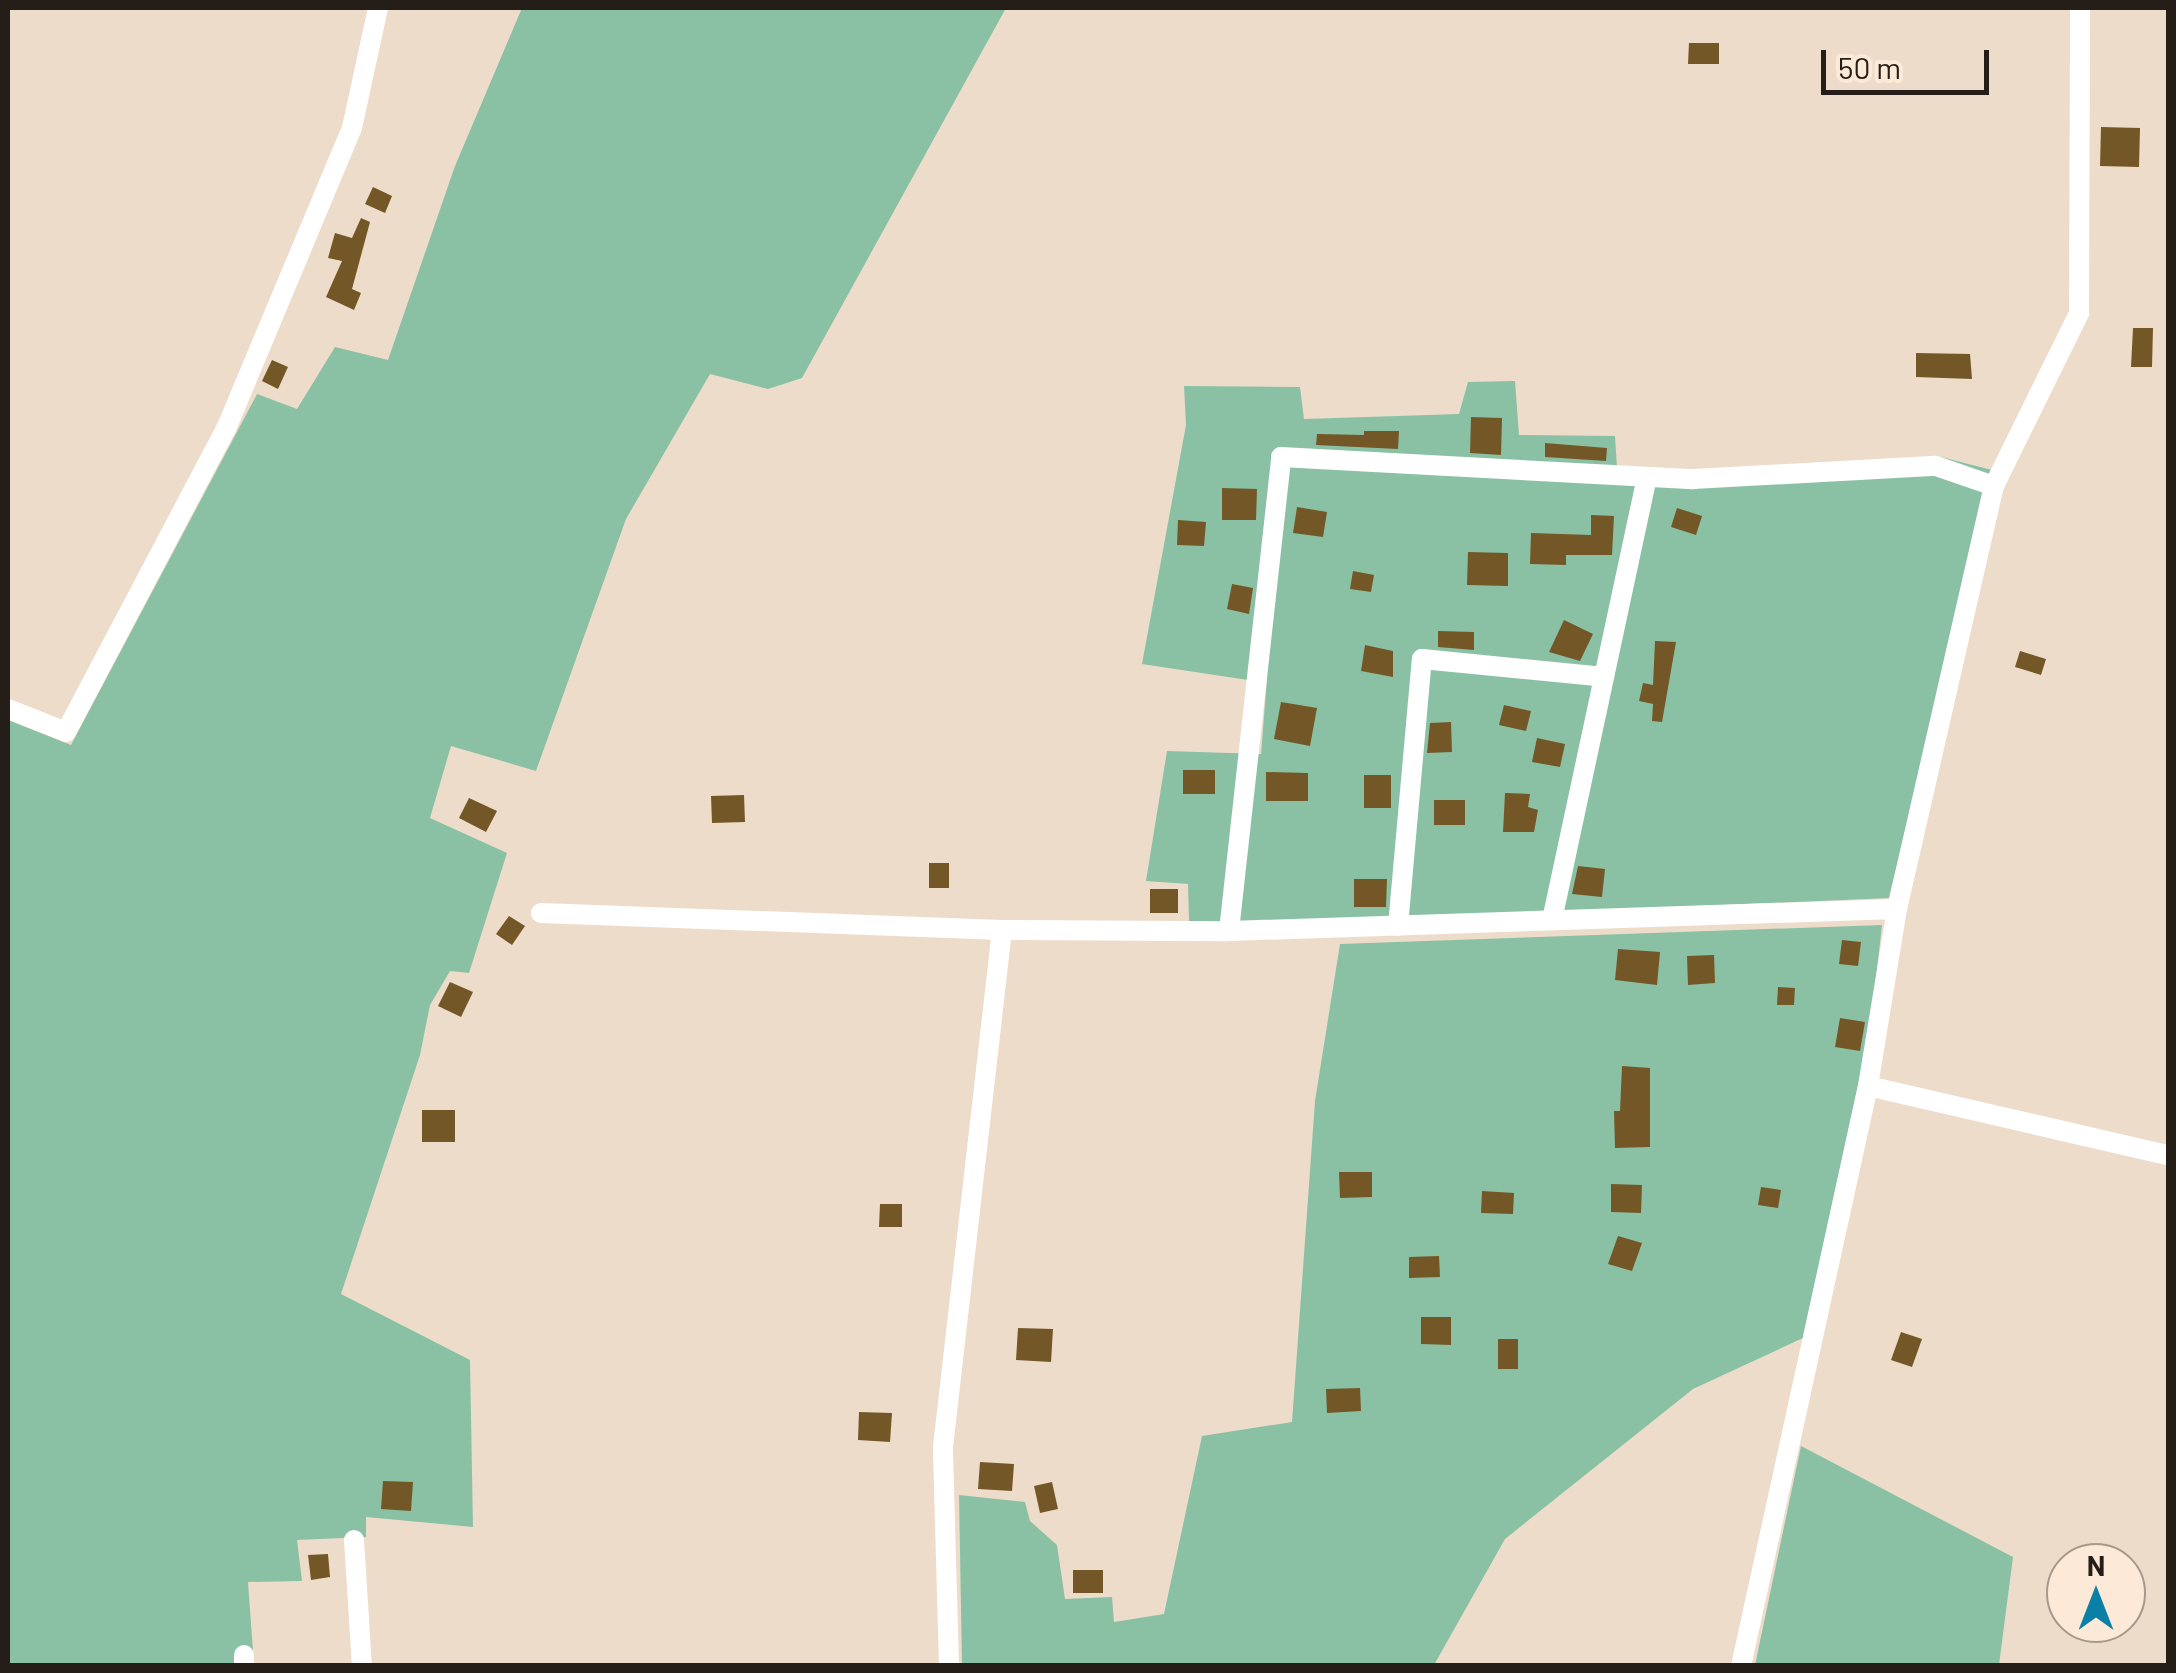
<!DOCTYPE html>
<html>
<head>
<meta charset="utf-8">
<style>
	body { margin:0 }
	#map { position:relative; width:2176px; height:1673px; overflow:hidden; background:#eedcca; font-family:Barlow,sans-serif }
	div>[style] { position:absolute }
	.green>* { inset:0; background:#8ac1a5 }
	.building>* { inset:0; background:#745727 }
	.street>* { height:20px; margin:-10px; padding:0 10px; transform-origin:10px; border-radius:10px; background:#fff }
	span { translate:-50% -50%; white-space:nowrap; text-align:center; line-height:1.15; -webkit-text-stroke:10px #fce9d7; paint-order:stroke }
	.frame { position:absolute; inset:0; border:10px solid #251e18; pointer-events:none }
	.north { position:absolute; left:2046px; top:1543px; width:100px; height:100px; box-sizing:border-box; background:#fce9d7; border:2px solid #a6988b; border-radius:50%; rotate:0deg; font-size:28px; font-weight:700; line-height:40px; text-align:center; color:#251e18 }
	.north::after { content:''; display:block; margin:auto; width:35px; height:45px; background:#0b80a7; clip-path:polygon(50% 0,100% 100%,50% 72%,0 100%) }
	.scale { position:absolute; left:1821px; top:50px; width:168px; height:45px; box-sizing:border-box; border:5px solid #251e18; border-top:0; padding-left:12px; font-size:30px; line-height:35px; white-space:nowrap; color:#251e18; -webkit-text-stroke:8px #fce9d7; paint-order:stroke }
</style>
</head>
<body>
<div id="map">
	<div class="green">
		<i style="clip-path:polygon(522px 8px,1006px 8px,802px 378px,768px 389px,710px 374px,626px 519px,536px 771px,451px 746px,430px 818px,507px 853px,469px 973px,450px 971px,430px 1005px,420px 1055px,341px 1294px,470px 1360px,473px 1527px,366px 1517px,366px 1537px,297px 1540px,302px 1581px,248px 1582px,254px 1665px,8px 1665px,8px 720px,71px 745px,257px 394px,297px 409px,335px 347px,388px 360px,455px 166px)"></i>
		<i style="clip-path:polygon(1515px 381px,1519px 435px,1615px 436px,1617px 467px,1701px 473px,1937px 456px,1992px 470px,1889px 898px,1241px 925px,1189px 921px,1188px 884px,1146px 881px,1167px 751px,1261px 754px,1267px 679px,1248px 680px,1142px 664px,1186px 425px,1184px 386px,1300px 387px,1304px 419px,1459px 414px,1468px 382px)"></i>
		<i style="clip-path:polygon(1882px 925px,1870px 1031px,1803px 1338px,1693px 1389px,1505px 1539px,1434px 1665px,962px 1665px,959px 1495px,1025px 1502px,1030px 1521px,1057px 1545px,1065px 1599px,1112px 1597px,1114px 1622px,1164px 1614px,1202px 1436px,1292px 1422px,1315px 1101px,1340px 944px)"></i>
		<i style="clip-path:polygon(1801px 1446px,2013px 1557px,1999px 1665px,1755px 1665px)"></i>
	</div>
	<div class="building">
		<i style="clip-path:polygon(1689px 43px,1719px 43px,1719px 64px,1688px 64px)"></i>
		<i style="clip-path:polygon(2101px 127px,2140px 128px,2139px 167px,2100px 166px)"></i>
		<i style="clip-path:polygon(373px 187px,392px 196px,385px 213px,365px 204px)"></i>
		<i style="clip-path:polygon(361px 218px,370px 222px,352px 289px,361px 293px,354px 310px,326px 297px,342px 261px,328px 258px,335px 233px,352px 238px)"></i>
		<i style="clip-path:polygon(2133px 328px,2153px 328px,2152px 367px,2131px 367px)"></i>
		<i style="clip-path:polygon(1916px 353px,1970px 354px,1972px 379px,1916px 377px)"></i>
		<i style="clip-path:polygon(272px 360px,288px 367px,278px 389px,262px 381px)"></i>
		<i style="clip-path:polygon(1471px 417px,1502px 418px,1501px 455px,1470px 453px)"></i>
		<i style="clip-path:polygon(1364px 431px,1399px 431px,1398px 449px,1316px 445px,1317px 434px,1364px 435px)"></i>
		<i style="clip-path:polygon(1545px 443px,1607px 448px,1606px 461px,1545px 457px)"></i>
		<i style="clip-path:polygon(1222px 488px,1257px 489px,1256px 520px,1222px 520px)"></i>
		<i style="clip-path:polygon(1297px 507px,1327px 512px,1323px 537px,1293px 533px)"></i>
		<i style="clip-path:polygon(1677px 508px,1702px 516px,1696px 535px,1671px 527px)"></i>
		<i style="clip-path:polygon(1591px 515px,1614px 516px,1612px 555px,1566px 555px,1566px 565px,1530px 564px,1531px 533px,1591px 535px)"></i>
		<i style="clip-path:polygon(1178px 520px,1206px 522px,1204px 546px,1177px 545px)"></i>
		<i style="clip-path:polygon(1468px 552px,1508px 553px,1508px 586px,1467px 585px)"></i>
		<i style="clip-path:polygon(1353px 571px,1374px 575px,1371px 592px,1350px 589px)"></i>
		<i style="clip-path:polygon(1232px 584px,1253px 588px,1249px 614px,1227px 609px)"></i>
		<i style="clip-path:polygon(1564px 620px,1593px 634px,1580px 661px,1549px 652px)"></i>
		<i style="clip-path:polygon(1438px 631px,1474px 632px,1474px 650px,1438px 647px)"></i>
		<i style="clip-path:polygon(1655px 641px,1676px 642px,1662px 722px,1652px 721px,1653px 704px,1639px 701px,1643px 683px,1653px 685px)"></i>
		<i style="clip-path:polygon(1365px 645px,1393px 651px,1393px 677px,1361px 671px)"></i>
		<i style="clip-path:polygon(2020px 651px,2046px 659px,2041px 675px,2015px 667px)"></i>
		<i style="clip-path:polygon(1281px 702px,1317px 708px,1310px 746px,1274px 739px)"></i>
		<i style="clip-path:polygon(1504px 705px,1531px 711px,1526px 731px,1499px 725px)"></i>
		<i style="clip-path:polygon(1451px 722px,1452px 752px,1427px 753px,1430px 723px)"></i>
		<i style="clip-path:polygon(1537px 738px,1565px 744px,1560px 767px,1532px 762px)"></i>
		<i style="clip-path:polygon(1183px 770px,1215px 770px,1215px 794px,1183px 794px)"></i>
		<i style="clip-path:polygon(1266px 772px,1308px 773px,1308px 801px,1266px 801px)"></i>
		<i style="clip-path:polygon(1364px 775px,1391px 775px,1391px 808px,1364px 808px)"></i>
		<i style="clip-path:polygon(1505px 793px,1530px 794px,1528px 807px,1538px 810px,1534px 832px,1503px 832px)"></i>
		<i style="clip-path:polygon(744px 795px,745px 822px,712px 823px,711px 796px)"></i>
		<i style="clip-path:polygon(469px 798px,497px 811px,486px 832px,459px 818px)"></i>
		<i style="clip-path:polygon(1434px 800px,1465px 800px,1465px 825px,1434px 825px)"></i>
		<i style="clip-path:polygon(929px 863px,949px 863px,949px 888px,929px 888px)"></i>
		<i style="clip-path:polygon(1578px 866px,1605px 869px,1602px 897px,1572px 894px)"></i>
		<i style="clip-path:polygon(1354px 879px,1387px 879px,1386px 907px,1354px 907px)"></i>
		<i style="clip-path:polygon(1150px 889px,1178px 889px,1178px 913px,1150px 913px)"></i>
		<i style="clip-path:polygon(509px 916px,525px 926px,512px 945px,496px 934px)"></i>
		<i style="clip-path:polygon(1842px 940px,1861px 942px,1858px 966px,1839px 964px)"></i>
		<i style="clip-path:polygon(1618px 949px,1660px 952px,1657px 985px,1615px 980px)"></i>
		<i style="clip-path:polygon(1714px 955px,1715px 983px,1688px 985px,1687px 956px)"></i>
		<i style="clip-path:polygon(450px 982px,473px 992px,461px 1017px,438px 1006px)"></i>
		<i style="clip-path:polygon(1778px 987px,1795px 988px,1794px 1005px,1777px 1005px)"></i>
		<i style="clip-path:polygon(1840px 1018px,1865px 1022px,1860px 1051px,1835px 1047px)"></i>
		<i style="clip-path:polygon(1622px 1066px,1650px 1068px,1650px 1147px,1615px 1148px,1614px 1111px,1620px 1111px)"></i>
		<i style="clip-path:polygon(422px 1110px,455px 1110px,455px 1142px,422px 1142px)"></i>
		<i style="clip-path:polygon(1339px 1172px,1372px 1172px,1372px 1197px,1340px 1198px)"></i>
		<i style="clip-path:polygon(1611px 1184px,1642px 1185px,1641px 1213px,1611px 1212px)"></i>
		<i style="clip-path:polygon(1761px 1187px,1781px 1190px,1778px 1208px,1758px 1205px)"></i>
		<i style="clip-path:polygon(1482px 1191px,1514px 1193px,1513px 1214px,1481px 1213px)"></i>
		<i style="clip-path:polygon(880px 1204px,902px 1204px,902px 1227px,879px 1227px)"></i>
		<i style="clip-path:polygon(1618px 1236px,1642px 1243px,1632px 1271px,1608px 1264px)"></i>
		<i style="clip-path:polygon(1439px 1256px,1440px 1277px,1409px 1278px,1409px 1257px)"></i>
		<i style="clip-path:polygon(1421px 1317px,1451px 1317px,1451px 1345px,1421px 1344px)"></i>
		<i style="clip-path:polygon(1018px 1328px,1053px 1329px,1051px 1362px,1016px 1360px)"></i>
		<i style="clip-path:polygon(1901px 1332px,1922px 1339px,1912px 1367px,1891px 1360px)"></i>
		<i style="clip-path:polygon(1498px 1339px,1518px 1339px,1518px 1369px,1498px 1369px)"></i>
		<i style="clip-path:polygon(1360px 1388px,1361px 1411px,1327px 1413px,1326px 1389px)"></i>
		<i style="clip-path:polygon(859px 1412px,892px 1413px,890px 1442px,858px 1440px)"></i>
		<i style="clip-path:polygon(980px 1462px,1014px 1464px,1012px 1491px,978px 1489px)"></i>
		<i style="clip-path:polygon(383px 1481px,413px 1482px,411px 1511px,381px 1509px)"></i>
		<i style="clip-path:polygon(1052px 1482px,1058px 1509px,1040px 1513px,1034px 1486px)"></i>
		<i style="clip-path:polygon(328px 1554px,330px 1577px,311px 1580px,308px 1555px)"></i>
		<i style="clip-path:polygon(1073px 1570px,1103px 1570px,1103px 1593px,1073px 1593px)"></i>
	</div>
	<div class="street">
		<i style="left:8px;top:709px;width:62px;rotate:21.6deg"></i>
		<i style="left:66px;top:732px;width:343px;rotate:-62.2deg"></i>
		<i style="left:226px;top:429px;width:326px;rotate:-67.3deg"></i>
		<i style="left:352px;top:128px;width:123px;rotate:-77.8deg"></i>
		<i style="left:541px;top:913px;width:461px;rotate:2.1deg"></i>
		<i style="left:1552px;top:920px;width:453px;rotate:-77.9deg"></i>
		<i style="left:1398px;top:926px;width:268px;rotate:-84.9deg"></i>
		<i style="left:1422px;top:659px;width:183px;rotate:5.6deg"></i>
		<i style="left:1229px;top:931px;width:477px;rotate:-83.7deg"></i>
		<i style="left:1281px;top:457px;width:413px;rotate:3.1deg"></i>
		<i style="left:1693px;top:479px;width:243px;rotate:-3.1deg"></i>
		<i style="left:1936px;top:466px;width:61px;rotate:19deg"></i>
		<i style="left:1868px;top:1086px;width:308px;rotate:13deg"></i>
		<i style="left:354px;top:1540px;width:126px;rotate:86.4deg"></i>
		<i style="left:244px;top:1655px;width:11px;rotate:90deg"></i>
		<i style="left:949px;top:1666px;width:219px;rotate:-91.6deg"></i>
		<i style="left:943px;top:1447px;width:520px;rotate:-83.49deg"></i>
		<i style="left:1002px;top:930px;width:227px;rotate:0.3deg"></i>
		<i style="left:1229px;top:931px;width:668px;rotate:-1.89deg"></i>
		<i style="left:1741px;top:1666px;width:594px;rotate:-77.65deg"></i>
		<i style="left:1868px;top:1086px;width:179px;rotate:-80.7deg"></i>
		<i style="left:1897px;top:909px;width:434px;rotate:-77.1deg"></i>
		<i style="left:1994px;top:486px;width:193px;rotate:-63.8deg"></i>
		<i style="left:2079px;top:313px;width:305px;rotate:-89.8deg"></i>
	</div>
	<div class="frame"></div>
	<div class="north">N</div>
	<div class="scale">50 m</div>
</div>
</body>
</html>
